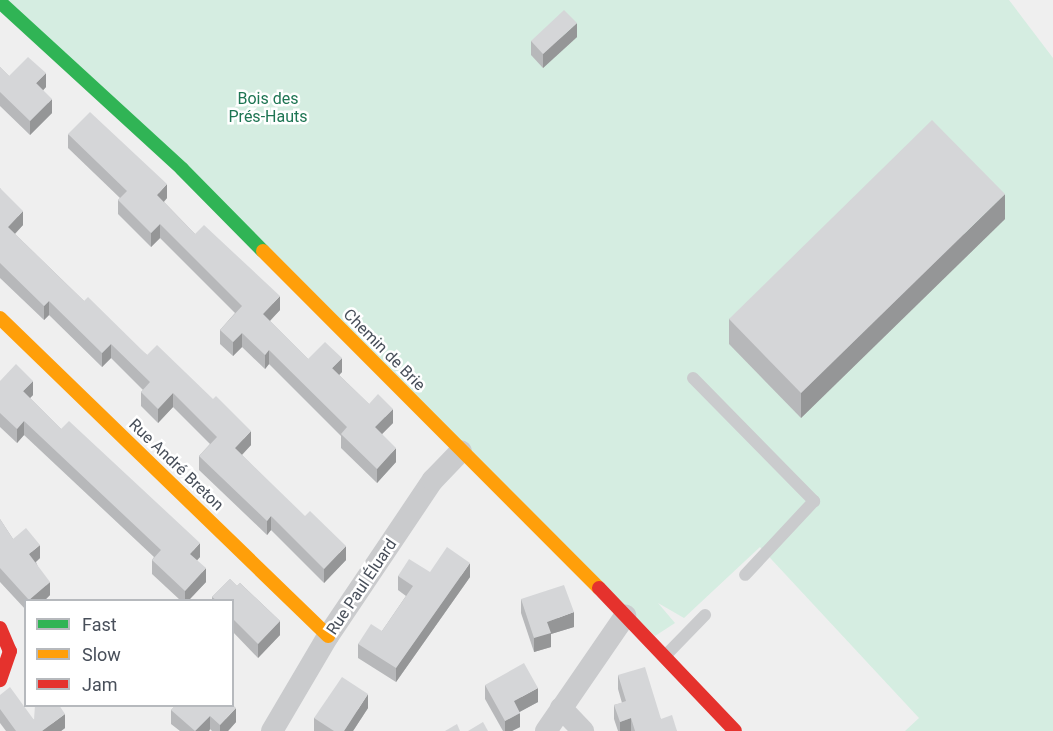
<!DOCTYPE html>
<html>
<head>
<meta charset="utf-8">
<style>
	body { margin:0 }
	#map { position:relative; width:1053px; height:731px; overflow:hidden; background:#efefef; font-family:Roboto,sans-serif }
	div>[style] { position:absolute }
	.green>* { inset:0; background:#d5ede1 }
	.lane>* { height:12px; margin:-6px; padding:0 6px; transform-origin:6px; border-radius:6px; background:#cacbcd }
	.street>* { height:22px; margin:-11px; padding:0 11px; transform-origin:11px; border-radius:11px; background:#cacbcd }
	.fast>* { height:14px; margin:-7px; padding:0 7px; transform-origin:7px; border-radius:7px; background:#30b455 }
	.slow>* { height:14px; margin:-7px; padding:0 7px; transform-origin:7px; border-radius:7px; background:#ff9f0a }
	.jam>* { height:14px; margin:-7px; padding:0 7px; transform-origin:7px; border-radius:7px; background:#e5322d }
	.wall>* { inset:0; background:#b7b8ba }
	.shaded-wall>* { inset:0; background:#959697 }
	.building>* { inset:0; background:#d5d6d8 }
	span { translate:-50% -50%; white-space:nowrap; text-align:center; line-height:1.15; -webkit-text-stroke:5px #fff; paint-order:stroke }
	.park-label { font-size:16px; color:#1e7553 }
	.street-label { font-size:16px; color:#484f5a }
	.legend { position:absolute; left:24px; top:599px; width:210px; height:108px; box-sizing:border-box; background:#fff; border:2px solid #b6b9bd; margin:0; padding:8px 10px; list-style:none; font-size:18px; color:#484f5a }
	.legend li { display:flex; align-items:center; gap:12px; height:30px }
	.legend b { width:30px; border:2px solid #b6b9bd }
</style>
</head>
<body>
<div id="map">
	<div class="green">
		<i style="clip-path:polygon(0 0,1009px 0,1053px 58px,1053px 731px,905px 731px,919px 718px,760px 547px,684px 618px,658px 603px,675px 623px,655px 636px)"></i>
	</div>
	<div class="lane">
		<i style="left:693px;top:378px;width:173px;rotate:45.5deg"></i>
		<i style="left:814px;top:501px;width:101px;rotate:133deg"></i>
		<i style="left:666px;top:655px;width:56px;rotate:-45.7deg"></i>
	</div>
	<div class="street">
		<i style="left:561px;top:708px;width:32px;rotate:46deg"></i>
		<i style="left:272px;top:731px;width:110px;rotate:-59.5deg"></i>
		<i style="left:328px;top:636px;width:188px;rotate:-56.1deg"></i>
		<i style="left:433px;top:480px;width:40px;rotate:-46deg"></i>
		<i style="left:546px;top:731px;width:140px;rotate:-55.5deg"></i>
	</div>
	<div class="fast">
		<i style="left:0;top:2px;width:247px;rotate:42.5deg"></i>
		<i style="left:182px;top:169px;width:115px;rotate:45.4deg"></i>
	</div>
	<div class="slow">
		<i style="left:263px;top:251px;width:476px;rotate:45.1deg"></i>
		<i style="left:0;top:318px;width:457px;rotate:44.1deg"></i>
	</div>
	<div class="jam">
		<i style="left:599px;top:588px;width:197px;rotate:46.4deg"></i>
		<i style="left:0;top:628px;width:25px;rotate:67deg"></i>
		<i style="left:10px;top:651px;width:31px;rotate:109deg"></i>
	</div>
	<div class="wall">
		<i style="clip-path:polygon(577px 37px,543px 68px,531px 55px,531px 41px)"></i>
		<i style="clip-path:polygon(0 67px,9px 76px,46px 87px,43px 90px,52px 113px,30px 135px,0 106px)"></i>
		<i style="clip-path:polygon(68px 134px,167px 198px,164px 202px,195px 234px,280px 310px,270px 321px,308px 359px,342px 372px,339px 375px,369px 404px,393px 423px,382px 434px,396px 462px,377px 483px,341px 448px,341px 436px,269px 364px,265px 369px,242px 347px,233px 356px,220px 344px,220px 330px,235px 313px,160px 238px,151px 247px,118px 214px,118px 200px,120px 198px,68px 148px)"></i>
		<i style="clip-path:polygon(0 188px,23px 225px,15px 234px,84px 301px,147px 355px,251px 445px,242px 455px,346px 560px,324px 583px,271px 530px,267px 535px,199px 470px,199px 456px,210px 444px,173px 407px,158px 423px,141px 406px,141px 392px,143px 390px,111px 358px,102px 367px,49px 315px,44px 320px,0 278px)"></i>
		<i style="clip-path:polygon(1005px 219px,801px 418px,729px 344px,729px 319px)"></i>
		<i style="clip-path:polygon(0 381px,33px 395px,30px 398px,61px 429px,200px 557px,197px 560px,206px 582px,189px 600px,180px 600px,152px 574px,152px 560px,154px 557px,24px 435px,17px 443px,0 427px)"></i>
		<i style="clip-path:polygon(0 519px,13px 539px,40px 558px,36px 562px,50px 595px,45px 600px,26px 600px,26px 610px,0 582px)"></i>
		<i style="clip-path:polygon(430px 572px,470px 577px,396px 682px,358px 658px,358px 644px,382px 631px,406px 596px,398px 590px,398px 576px)"></i>
		<i style="clip-path:polygon(230px 579px,237px 586px,240px 583px,280px 621px,280px 635px,258px 658px,232px 631px,232px 600px,212px 600px,212px 597px)"></i>
		<i style="clip-path:polygon(521px 599px,574px 627px,551px 634px,551px 647px,534px 652px,521px 613px)"></i>
		<i style="clip-path:polygon(618px 675px,661px 719px,677px 731px,618px 731px,614px 719px,614px 705px,622px 703px,618px 689px)"></i>
		<i style="clip-path:polygon(485px 685px,538px 702px,519px 712px,520px 727px,512px 731px,503px 731px,485px 699px)"></i>
		<i style="clip-path:polygon(0 695px,34px 720px,65px 728px,61px 731px,6px 731px,0 723px)"></i>
		<i style="clip-path:polygon(176px 705px,236px 722px,228px 731px,212px 731px,210px 729px,209px 731px,180px 731px,171px 724px,171px 710px)"></i>
		<i style="clip-path:polygon(368px 708px,353px 731px,314px 731px,314px 718px)"></i>
	</div>
	<div class="shaded-wall">
		<i style="clip-path:polygon(577px 23px,577px 37px,543px 68px,543px 54px)"></i>
		<i style="clip-path:polygon(46px 73px,46px 87px,36px 98px,36px 83px)"></i>
		<i style="clip-path:polygon(52px 99px,52px 113px,30px 135px,30px 121px)"></i>
		<i style="clip-path:polygon(167px 184px,167px 198px,157px 209px,157px 195px)"></i>
		<i style="clip-path:polygon(1005px 194px,1005px 219px,801px 418px,801px 393px)"></i>
		<i style="clip-path:polygon(23px 211px,23px 225px,8px 241px,8px 227px)"></i>
		<i style="clip-path:polygon(160px 224px,160px 238px,151px 247px,151px 233px)"></i>
		<i style="clip-path:polygon(280px 296px,280px 310px,263px 328px,263px 314px)"></i>
		<i style="clip-path:polygon(49px 301px,49px 315px,44px 320px,44px 306px)"></i>
		<i style="clip-path:polygon(242px 333px,242px 347px,233px 356px,233px 342px)"></i>
		<i style="clip-path:polygon(111px 344px,111px 358px,102px 367px,102px 353px)"></i>
		<i style="clip-path:polygon(269px 350px,269px 364px,265px 369px,265px 355px)"></i>
		<i style="clip-path:polygon(342px 358px,342px 372px,332px 382px,332px 368px)"></i>
		<i style="clip-path:polygon(33px 381px,33px 395px,23px 405px,23px 391px)"></i>
		<i style="clip-path:polygon(173px 393px,173px 407px,158px 423px,158px 409px)"></i>
		<i style="clip-path:polygon(393px 409px,393px 423px,375px 441px,375px 427px)"></i>
		<i style="clip-path:polygon(24px 421px,24px 435px,17px 443px,17px 429px)"></i>
		<i style="clip-path:polygon(251px 431px,251px 445px,235px 462px,235px 448px)"></i>
		<i style="clip-path:polygon(396px 448px,396px 462px,377px 483px,377px 469px)"></i>
		<i style="clip-path:polygon(271px 516px,271px 530px,267px 535px,267px 521px)"></i>
		<i style="clip-path:polygon(200px 543px,200px 557px,190px 568px,190px 554px)"></i>
		<i style="clip-path:polygon(40px 545px,40px 558px,29px 568px,29px 554px)"></i>
		<i style="clip-path:polygon(346px 546px,346px 560px,324px 583px,324px 569px)"></i>
		<i style="clip-path:polygon(470px 563px,470px 577px,396px 682px,396px 668px)"></i>
		<i style="clip-path:polygon(206px 568px,206px 582px,189px 600px,185px 600px,185px 591px)"></i>
		<i style="clip-path:polygon(50px 582px,50px 595px,45px 600px,29px 600px)"></i>
		<i style="clip-path:polygon(574px 612px,574px 627px,551px 634px,551px 647px,534px 652px,534px 638px,547px 622px)"></i>
		<i style="clip-path:polygon(280px 621px,280px 635px,258px 658px,258px 644px)"></i>
		<i style="clip-path:polygon(538px 688px,538px 702px,514px 715px,514px 701px)"></i>
		<i style="clip-path:polygon(368px 694px,368px 708px,353px 731px,344px 731px)"></i>
		<i style="clip-path:polygon(236px 708px,236px 722px,228px 731px,220px 731px,220px 725px)"></i>
		<i style="clip-path:polygon(520px 713px,520px 727px,512px 731px,505px 731px,505px 721px)"></i>
		<i style="clip-path:polygon(65px 714px,65px 728px,61px 731px,42px 731px)"></i>
		<i style="clip-path:polygon(210px 716px,210px 729px,209px 731px,195px 731px)"></i>
		<i style="clip-path:polygon(631px 718px,631px 731px,620px 731px,620px 722px)"></i>
	</div>
	<div class="building">
		<i style="clip-path:polygon(564px 10px,577px 23px,543px 54px,531px 41px)"></i>
		<i style="clip-path:polygon(28px 57px,46px 73px,36px 83px,52px 99px,30px 121px,0 92px,0 67px,9px 76px)"></i>
		<i style="clip-path:polygon(90px 112px,167px 184px,157px 195px,195px 234px,204px 225px,280px 296px,263px 314px,308px 359px,325px 342px,342px 358px,332px 368px,369px 404px,378px 394px,393px 409px,375px 427px,396px 448px,377px 469px,341px 434px,347px 427px,269px 350px,265px 355px,242px 333px,233px 342px,220px 330px,242px 306px,160px 224px,151px 233px,118px 200px,127px 191px,68px 134px)"></i>
		<i style="clip-path:polygon(932px 120px,1005px 194px,801px 393px,729px 319px)"></i>
		<i style="clip-path:polygon(0 188px,23px 211px,8px 227px,84px 301px,88px 297px,147px 355px,157px 345px,213px 399px,216px 396px,251px 431px,235px 448px,305px 516px,310px 511px,346px 546px,324px 569px,271px 516px,267px 521px,199px 456px,217px 437px,173px 393px,158px 409px,141px 392px,150px 382px,111px 344px,102px 353px,49px 301px,44px 306px,0 263px)"></i>
		<i style="clip-path:polygon(16px 364px,33px 381px,23px 391px,61px 429px,69px 421px,200px 543px,190px 554px,206px 568px,185px 591px,152px 560px,161px 550px,24px 421px,17px 429px,0 413px,0 381px)"></i>
		<i style="clip-path:polygon(0 519px,13px 539px,26px 528px,40px 545px,29px 554px,50px 582px,29px 600px,0 568px)"></i>
		<i style="clip-path:polygon(447px 547px,470px 563px,396px 668px,358px 644px,371px 624px,382px 631px,413px 586px,398px 576px,409px 559px,430px 572px)"></i>
		<i style="clip-path:polygon(230px 579px,237px 586px,240px 583px,280px 621px,258px 644px,232px 618px,232px 600px,216px 600px,212px 597px)"></i>
		<i style="clip-path:polygon(564px 585px,574px 612px,547px 622px,551px 633px,534px 638px,521px 599px)"></i>
		<i style="clip-path:polygon(524px 663px,538px 688px,514px 701px,520px 713px,505px 721px,485px 685px)"></i>
		<i style="clip-path:polygon(645px 667px,661px 719px,672px 715px,677px 731px,635px 731px,631px 718px,620px 722px,614px 705px,626px 701px,618px 675px)"></i>
		<i style="clip-path:polygon(342px 677px,368px 694px,344px 731px,334px 731px,314px 718px)"></i>
		<i style="clip-path:polygon(10px 687px,34px 720px,35px 705px,59px 705px,65px 714px,42px 731px,16px 731px,0 709px,0 695px)"></i>
		<i style="clip-path:polygon(232px 704px,236px 708px,220px 725px,210px 716px,195px 731px,171px 710px,176px 705px,232px 705px)"></i>
		<i style="clip-path:polygon(483px 722px,488px 731px,468px 731px)"></i>
		<i style="clip-path:polygon(457px 724px,460px 731px,445px 731px)"></i>
	</div>
	<div class="park-label">
		<span style="left:268px;top:108px">Bois des<br>Prés-Hauts</span>
	</div>
	<div class="street-label">
		<span style="left:384px;top:350px;rotate:45deg">Chemin de Brie</span>
		<span style="left:176px;top:465px;rotate:44deg">Rue André Breton</span>
		<span style="left:362px;top:587px;rotate:-56deg">Rue Paul Éluard</span>
	</div>
	<ul class="legend">
	<li><b style="height:8px;background:#30b455"></b>Fast</li>
	<li><b style="height:8px;background:#ff9f0a"></b>Slow</li>
	<li><b style="height:8px;background:#e5322d"></b>Jam</li>
	</ul>
</div>
</body>
</html>
